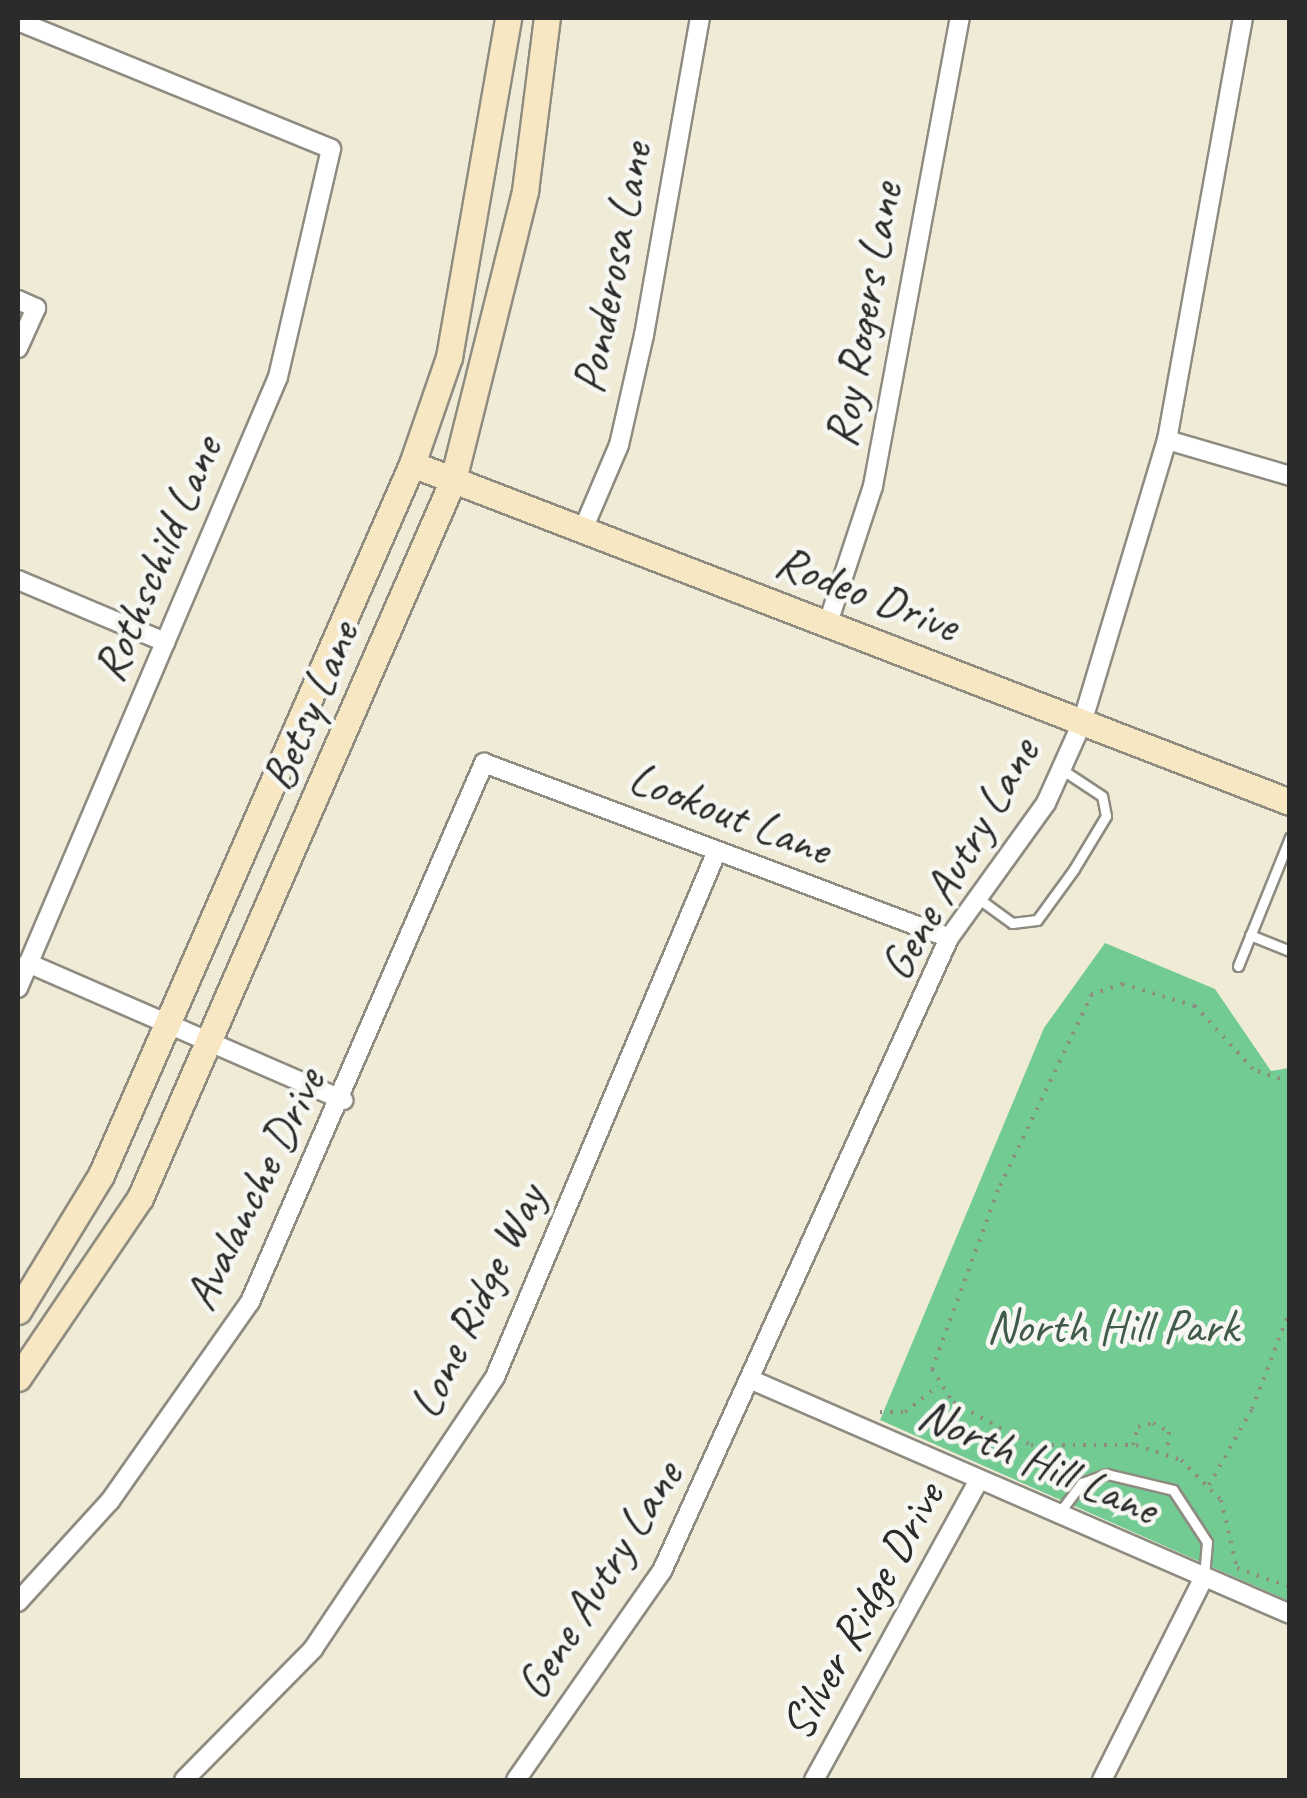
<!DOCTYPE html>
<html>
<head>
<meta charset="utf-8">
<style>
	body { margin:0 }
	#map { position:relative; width:1307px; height:1798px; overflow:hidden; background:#f0ebd7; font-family:Caveat,sans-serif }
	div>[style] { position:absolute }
	.green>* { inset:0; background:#72cb92 }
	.path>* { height:4px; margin-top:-2px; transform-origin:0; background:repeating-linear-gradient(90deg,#8e8b81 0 2.5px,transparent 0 10.5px) }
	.roads { filter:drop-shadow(2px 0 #8e8b81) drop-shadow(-2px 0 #8e8b81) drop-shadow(0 2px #8e8b81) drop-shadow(0 -2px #8e8b81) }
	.lane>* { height:9px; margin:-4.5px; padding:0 4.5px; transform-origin:4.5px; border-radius:4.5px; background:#fff }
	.street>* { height:18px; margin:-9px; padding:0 9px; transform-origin:9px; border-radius:9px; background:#fff }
	.secondary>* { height:25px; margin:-12.5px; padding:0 12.5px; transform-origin:12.5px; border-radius:12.5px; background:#f7e8c3 }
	span { translate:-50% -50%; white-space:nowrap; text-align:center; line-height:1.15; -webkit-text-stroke:9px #f6f6f2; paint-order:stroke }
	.street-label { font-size:48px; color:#2b2b2b }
	.park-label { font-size:48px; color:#405b4a }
	.frame { position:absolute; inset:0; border:20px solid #2b2b2b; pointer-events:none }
</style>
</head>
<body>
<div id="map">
	<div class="green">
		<i style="clip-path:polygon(1105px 943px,1215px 989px,1271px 1071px,1289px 1068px,1289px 1601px,880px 1420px,1044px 1028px)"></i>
	</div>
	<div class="path">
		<i style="left:1290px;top:1082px;width:39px;rotate:-161deg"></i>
		<i style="left:1253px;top:1069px;width:86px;rotate:-132.6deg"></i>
		<i style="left:1195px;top:1006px;width:75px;rotate:-163deg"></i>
		<i style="left:1123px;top:984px;width:33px;rotate:162deg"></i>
		<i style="left:1092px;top:994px;width:217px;rotate:115.6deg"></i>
		<i style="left:998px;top:1190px;width:191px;rotate:110.2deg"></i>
		<i style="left:932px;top:1369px;width:39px;rotate:58deg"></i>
		<i style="left:953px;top:1402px;width:89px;rotate:28.9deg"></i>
		<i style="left:1031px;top:1445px;width:105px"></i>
		<i style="left:1136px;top:1445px;width:47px;rotate:18.4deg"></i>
		<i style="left:1181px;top:1460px;width:57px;rotate:45deg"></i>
		<i style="left:1221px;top:1500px;width:70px;rotate:76.8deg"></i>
		<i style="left:1237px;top:1568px;width:56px;rotate:19.7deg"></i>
		<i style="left:880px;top:1412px;width:25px"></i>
		<i style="left:905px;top:1412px;width:42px;rotate:-38.2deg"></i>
		<i style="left:1133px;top:1445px;width:19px;rotate:-74deg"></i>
		<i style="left:1138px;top:1427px;width:16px;rotate:-15deg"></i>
		<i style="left:1153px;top:1423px;width:18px;rotate:29deg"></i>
		<i style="left:1169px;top:1432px;width:21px;rotate:95deg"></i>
		<i style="left:1209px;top:1485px;width:87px;rotate:-60.5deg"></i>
		<i style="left:1252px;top:1409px;width:106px;rotate:-69deg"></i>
	</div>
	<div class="roads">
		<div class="lane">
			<i style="left:979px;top:899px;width:41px;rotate:36deg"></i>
			<i style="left:1012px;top:923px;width:25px;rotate:-7deg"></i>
			<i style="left:1037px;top:920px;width:63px;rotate:-54deg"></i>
			<i style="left:1074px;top:869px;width:62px;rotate:-58.9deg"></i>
			<i style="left:1106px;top:816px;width:20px;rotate:-101deg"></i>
			<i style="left:1102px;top:796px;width:49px;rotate:-146.6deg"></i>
			<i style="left:1250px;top:935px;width:43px;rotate:21.8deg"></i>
			<i style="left:1238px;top:966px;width:139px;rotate:-68deg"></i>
			<i style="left:1059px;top:1513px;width:38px;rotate:-53deg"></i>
			<i style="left:1082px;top:1483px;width:27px;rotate:-20deg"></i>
			<i style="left:1107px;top:1474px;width:68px;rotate:13.6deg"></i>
			<i style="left:1173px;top:1490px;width:62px;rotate:56.8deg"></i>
			<i style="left:1207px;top:1542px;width:35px;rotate:95deg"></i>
		</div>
		<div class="street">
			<i style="left:18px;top:21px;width:338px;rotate:22.2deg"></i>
			<i style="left:331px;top:149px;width:234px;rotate:103.1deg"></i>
			<i style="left:278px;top:377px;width:664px;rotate:113.05deg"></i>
			<i style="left:18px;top:300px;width:20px;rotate:24deg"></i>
			<i style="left:36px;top:308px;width:44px;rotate:114.2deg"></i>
			<i style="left:1167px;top:440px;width:128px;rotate:16.3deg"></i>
			<i style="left:584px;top:527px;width:89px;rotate:-66.9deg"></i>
			<i style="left:619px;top:445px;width:113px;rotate:-77.2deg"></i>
			<i style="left:644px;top:335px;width:322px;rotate:-80deg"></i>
			<i style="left:18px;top:580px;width:160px;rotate:22.9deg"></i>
			<i style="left:828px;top:623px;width:144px;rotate:-71.8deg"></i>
			<i style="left:873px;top:486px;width:476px;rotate:-79.5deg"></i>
			<i style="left:28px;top:963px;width:344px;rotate:23.5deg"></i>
			<i style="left:754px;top:1381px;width:584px;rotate:23.49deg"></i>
			<i style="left:18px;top:1602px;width:137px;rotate:-47.7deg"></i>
			<i style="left:110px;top:1501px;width:243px;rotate:-54.9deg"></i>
			<i style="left:250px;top:1302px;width:588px;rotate:-66.53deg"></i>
			<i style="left:484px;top:763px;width:497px;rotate:20.6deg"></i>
			<i style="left:184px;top:1780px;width:184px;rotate:-45.4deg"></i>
			<i style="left:313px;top:1649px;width:327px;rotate:-56.2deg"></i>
			<i style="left:495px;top:1377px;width:571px;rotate:-67.12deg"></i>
			<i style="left:516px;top:1780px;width:255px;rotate:-55.1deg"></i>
			<i style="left:662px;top:1571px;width:695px;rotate:-65.61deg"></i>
			<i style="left:949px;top:938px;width:166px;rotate:-54.3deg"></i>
			<i style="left:1046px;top:803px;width:88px;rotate:-65.8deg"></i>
			<i style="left:1082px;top:723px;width:295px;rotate:-73.3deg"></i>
			<i style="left:1167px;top:440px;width:429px;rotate:-79.8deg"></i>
			<i style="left:814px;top:1780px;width:342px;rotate:-61.2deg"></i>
			<i style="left:1102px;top:1780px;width:227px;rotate:-63.3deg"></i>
		</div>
		<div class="secondary">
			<i style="left:412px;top:464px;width:941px;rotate:21.06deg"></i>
			<i style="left:18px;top:1311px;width:159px;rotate:-58.6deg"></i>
			<i style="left:101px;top:1175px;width:776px;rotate:-66.37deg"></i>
			<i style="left:412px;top:464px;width:113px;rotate:-70.9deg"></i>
			<i style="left:449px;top:357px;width:344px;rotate:-80.1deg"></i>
			<i style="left:18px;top:1378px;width:217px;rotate:-55.9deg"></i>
			<i style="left:140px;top:1198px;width:783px;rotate:-66.45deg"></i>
			<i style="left:453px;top:480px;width:298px;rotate:-76deg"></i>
			<i style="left:525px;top:191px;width:174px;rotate:-82.8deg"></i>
		</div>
	</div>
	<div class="street-label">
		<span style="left:612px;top:268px;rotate:-79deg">Ponderosa Lane</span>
		<span style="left:863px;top:315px;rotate:-80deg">Roy Rogers Lane</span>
		<span style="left:157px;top:559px;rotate:-67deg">Rothschild Lane</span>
		<span style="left:867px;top:593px;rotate:21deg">Rodeo Drive</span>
		<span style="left:310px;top:706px;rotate:-67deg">Betsy Lane</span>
		<span style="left:730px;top:813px;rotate:21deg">Lookout Lane</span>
		<span style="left:959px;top:859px;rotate:-60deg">Gene Autry Lane</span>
		<span style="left:254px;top:1189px;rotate:-64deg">Avalanche Drive</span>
		<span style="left:477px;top:1301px;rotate:-64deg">Lone Ridge Way</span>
		<span style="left:1038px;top:1461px;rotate:23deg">North Hill Lane</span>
		<span style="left:599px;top:1580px;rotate:-58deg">Gene Autry Lane</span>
		<span style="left:862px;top:1611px;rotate:-61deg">Silver Ridge Drive</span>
	</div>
	<div class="park-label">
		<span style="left:1112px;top:1327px">North Hill Park</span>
	</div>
	<div class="frame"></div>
</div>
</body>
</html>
